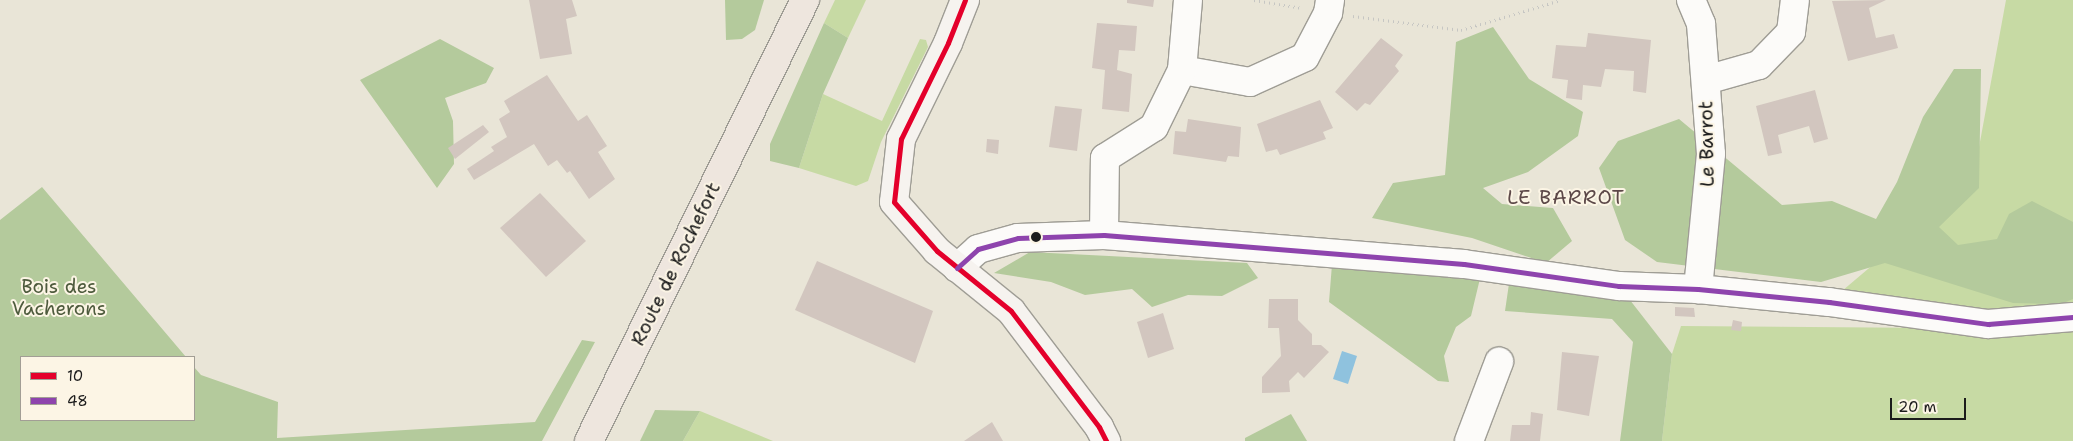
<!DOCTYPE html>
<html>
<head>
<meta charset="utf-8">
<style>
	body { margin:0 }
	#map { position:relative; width:2073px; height:441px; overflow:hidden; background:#e9e5d7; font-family:"Shantell Sans",sans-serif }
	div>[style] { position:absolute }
	.green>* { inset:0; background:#c7daa4 }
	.forest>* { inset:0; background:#b4ca9c }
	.water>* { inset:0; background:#8fc2de }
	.building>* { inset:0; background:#d2c6bf }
	.path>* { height:3px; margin-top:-1.5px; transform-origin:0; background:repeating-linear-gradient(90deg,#c6c6c3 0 1px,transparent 0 5px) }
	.roads { filter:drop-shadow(1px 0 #9f9d95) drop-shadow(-1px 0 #9f9d95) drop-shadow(0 1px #9f9d95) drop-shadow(0 -1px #9f9d95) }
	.street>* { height:28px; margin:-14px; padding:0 14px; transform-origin:14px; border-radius:14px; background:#fcfbf9 }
	.secondary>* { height:28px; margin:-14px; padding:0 14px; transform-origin:14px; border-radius:14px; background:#f6f3ef }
	.primary>* { height:28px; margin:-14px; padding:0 14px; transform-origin:14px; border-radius:14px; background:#eee6de }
	.bus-1>* { height:5px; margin:-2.5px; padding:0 2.5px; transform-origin:2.5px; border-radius:2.5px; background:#e4002b }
	.bus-2>* { height:5px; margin:-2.5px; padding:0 2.5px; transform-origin:2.5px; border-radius:2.5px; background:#8e44ad }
	.dots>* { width:14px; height:14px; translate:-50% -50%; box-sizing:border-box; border:2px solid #fcf5e5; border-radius:50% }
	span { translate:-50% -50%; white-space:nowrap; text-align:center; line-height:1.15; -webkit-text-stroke:4px #fcf5e5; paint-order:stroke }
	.street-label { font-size:19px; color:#1c1c1c }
	.park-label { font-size:19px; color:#4e5b3d }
	.neighbourhood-label { font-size:20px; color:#5c4848; letter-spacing:1px }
	.legend { position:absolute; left:20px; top:356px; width:175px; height:65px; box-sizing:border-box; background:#fcf5e5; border:1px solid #a29e95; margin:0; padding:6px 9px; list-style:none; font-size:15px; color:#1c1c1c }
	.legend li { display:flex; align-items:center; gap:10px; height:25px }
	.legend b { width:25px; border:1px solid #a29e95 }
	.scale { position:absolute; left:1890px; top:398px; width:76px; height:22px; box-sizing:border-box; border:2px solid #1c1c1c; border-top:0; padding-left:6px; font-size:15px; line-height:18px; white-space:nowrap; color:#1c1c1c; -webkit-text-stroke:4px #fcf5e5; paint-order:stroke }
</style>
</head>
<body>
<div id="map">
	<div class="green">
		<i style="clip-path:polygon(835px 0,866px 0,848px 38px,824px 23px)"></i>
		<i style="clip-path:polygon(2006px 0,2073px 0,2073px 315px,1829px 302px,1973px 180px)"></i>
		<i style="clip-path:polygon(920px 39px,926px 40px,928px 47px,881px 142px,868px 181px,856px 186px,799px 168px,823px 94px,882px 121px)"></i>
		<i style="clip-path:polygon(1681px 326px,2073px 329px,2073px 441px,1662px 441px,1672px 354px)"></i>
		<i style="clip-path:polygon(700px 411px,773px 441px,683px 441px)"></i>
	</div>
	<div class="forest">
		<i style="clip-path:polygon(725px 0,764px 0,755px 30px,742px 39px,726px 40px)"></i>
		<i style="clip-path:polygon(824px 23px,848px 38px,823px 94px,799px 168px,770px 161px,770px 144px)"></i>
		<i style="clip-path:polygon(1493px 27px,1529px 79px,1583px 112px,1578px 136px,1528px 172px,1483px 188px,1502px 204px,1553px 208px,1572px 241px,1546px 263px,1472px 238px,1372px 218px,1393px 183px,1445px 175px,1456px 42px)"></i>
		<i style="clip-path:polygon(440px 39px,494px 68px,486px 83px,445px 98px,453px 121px,454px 164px,437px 188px,360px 80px)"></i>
		<i style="clip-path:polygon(1954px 69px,1981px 69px,1979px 188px,1939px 227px,1958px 245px,1997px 239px,2009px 214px,2032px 201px,2073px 222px,2073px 299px,2061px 304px,2013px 303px,1885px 263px,1821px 282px,1657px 262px,1625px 240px,1599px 168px,1618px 141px,1679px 119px,1782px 205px,1832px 201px,1876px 219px,1897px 182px,1923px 117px)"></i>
		<i style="clip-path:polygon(42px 187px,186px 357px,21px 357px,21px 420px,194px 420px,194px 367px,201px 375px,278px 402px,277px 438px,535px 422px,582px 340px,595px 342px,542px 441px,0 441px,0 220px)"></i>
		<i style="clip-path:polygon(1030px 252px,1247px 263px,1258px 278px,1222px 296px,1188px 295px,1152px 307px,1132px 289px,1085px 295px,1051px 282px,994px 273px)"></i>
		<i style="clip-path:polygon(1333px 252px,1483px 266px,1471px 316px,1456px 327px,1444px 356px,1449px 382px,1438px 381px,1329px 302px)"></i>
		<i style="clip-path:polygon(1511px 270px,1619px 286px,1672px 354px,1662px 441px,1620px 441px,1633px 342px,1612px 319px,1505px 311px)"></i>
		<i style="clip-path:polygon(655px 410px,700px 411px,683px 441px,640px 441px)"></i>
		<i style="clip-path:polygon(1291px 414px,1307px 441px,1245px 441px,1245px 438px)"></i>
	</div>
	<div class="water">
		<i style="clip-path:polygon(1342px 351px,1357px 356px,1348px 384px,1333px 379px)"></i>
	</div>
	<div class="building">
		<i style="clip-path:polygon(529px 0,572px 0,577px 16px,566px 19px,572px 54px,540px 59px)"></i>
		<i style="clip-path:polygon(1127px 0,1154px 0,1153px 7px,1127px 3px)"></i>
		<i style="clip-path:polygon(1886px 0,1869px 8px,1876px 38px,1894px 34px,1898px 48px,1848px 61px,1832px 1px)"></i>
		<i style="clip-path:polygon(1097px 23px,1137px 26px,1135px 51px,1119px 50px,1117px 70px,1132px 74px,1129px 112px,1102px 109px,1105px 70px,1092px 68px)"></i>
		<i style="clip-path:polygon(1588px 33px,1651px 40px,1646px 93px,1633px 91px,1634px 71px,1605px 69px,1601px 87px,1583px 85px,1582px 100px,1566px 98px,1568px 80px,1552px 78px,1556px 45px,1586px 47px)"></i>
		<i style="clip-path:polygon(1381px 38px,1403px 55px,1395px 66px,1399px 71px,1370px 105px,1365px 103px,1357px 111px,1335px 92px)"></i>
		<i style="clip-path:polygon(547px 75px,578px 121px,587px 115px,607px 146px,598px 152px,615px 179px,589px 199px,570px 171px,567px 173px,557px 160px,548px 166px,534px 144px,474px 180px,467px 169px,494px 151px,491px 147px,507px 137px,499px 119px,510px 112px,504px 101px)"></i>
		<i style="clip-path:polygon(1815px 90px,1828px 139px,1814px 143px,1809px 126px,1778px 135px,1782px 153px,1768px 156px,1756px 106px)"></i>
		<i style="clip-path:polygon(1320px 100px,1333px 128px,1323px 132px,1326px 139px,1280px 155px,1277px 149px,1266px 152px,1257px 124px)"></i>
		<i style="clip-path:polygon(1055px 106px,1082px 109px,1077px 151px,1049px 147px)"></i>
		<i style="clip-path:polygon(1188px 119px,1241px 127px,1239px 157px,1228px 156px,1226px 162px,1173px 154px,1175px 131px,1186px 132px)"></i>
		<i style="clip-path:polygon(483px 125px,489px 132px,455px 159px,448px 148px)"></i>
		<i style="clip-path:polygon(987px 139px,999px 140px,998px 154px,986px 152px)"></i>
		<i style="clip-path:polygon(540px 193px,586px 241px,546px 277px,500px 228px)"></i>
		<i style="clip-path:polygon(817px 261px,933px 311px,915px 363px,795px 310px)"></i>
		<i style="clip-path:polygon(1269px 299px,1298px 299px,1298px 320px,1312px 334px,1312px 345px,1321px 345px,1329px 352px,1304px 378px,1298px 372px,1289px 381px,1290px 392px,1262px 393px,1262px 377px,1281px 356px,1279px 328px,1268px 328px)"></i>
		<i style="clip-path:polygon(1675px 307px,1694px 308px,1695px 317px,1675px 316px)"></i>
		<i style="clip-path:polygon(1163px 313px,1174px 349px,1148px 358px,1137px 322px)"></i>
		<i style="clip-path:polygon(1733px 320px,1742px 322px,1741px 331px,1731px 330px)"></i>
		<i style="clip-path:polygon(1562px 352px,1599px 356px,1589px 416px,1557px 410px)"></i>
		<i style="clip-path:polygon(1531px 412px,1543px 414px,1540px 441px,1510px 441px,1512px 425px,1530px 425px)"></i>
		<i style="clip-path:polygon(992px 422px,1003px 441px,964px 441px)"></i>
	</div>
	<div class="path">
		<i style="left:1254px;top:0;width:49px;rotate:9.5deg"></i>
		<i style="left:1353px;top:16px;width:109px;rotate:7.4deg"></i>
		<i style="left:1461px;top:30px;width:104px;rotate:-16.7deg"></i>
	</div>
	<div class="roads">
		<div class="street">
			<i style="left:1691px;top:0;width:26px;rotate:67deg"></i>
			<i style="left:1701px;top:24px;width:130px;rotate:85.6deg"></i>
			<i style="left:1711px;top:154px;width:136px;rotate:95.5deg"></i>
			<i style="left:1182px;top:70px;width:69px;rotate:10deg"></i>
			<i style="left:1250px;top:82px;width:60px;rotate:-24.4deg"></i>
			<i style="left:1305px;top:57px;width:50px;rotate:-62.4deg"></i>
			<i style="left:1328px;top:13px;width:13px;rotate:-81deg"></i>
			<i style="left:1706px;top:80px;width:55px;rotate:-15.8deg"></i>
			<i style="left:1759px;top:65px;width:46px;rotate:-45.9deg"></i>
			<i style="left:1791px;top:32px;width:32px;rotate:-83deg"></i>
			<i style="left:1104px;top:235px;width:77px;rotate:-89.3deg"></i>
			<i style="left:1105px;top:158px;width:58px;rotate:-32.3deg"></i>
			<i style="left:1154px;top:127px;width:64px;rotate:-63.8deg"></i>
			<i style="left:1182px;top:70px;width:70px;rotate:-85.1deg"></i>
			<i style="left:957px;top:268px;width:28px;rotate:-42deg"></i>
			<i style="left:978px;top:249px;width:41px;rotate:-15.4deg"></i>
			<i style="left:1018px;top:238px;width:86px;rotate:-2deg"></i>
			<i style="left:1104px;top:235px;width:361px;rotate:4.6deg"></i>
			<i style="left:1464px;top:264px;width:157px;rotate:8.1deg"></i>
			<i style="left:1619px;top:286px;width:79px;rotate:2.2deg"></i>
			<i style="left:1698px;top:289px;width:132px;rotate:5.7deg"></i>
			<i style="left:1829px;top:302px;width:161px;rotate:7.9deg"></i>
			<i style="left:1988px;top:324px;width:85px;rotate:-4.7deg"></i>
			<i style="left:1469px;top:441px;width:85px;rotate:-69.2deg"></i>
		</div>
		<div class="secondary">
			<i style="left:965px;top:0;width:46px;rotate:111.6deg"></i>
			<i style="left:948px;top:43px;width:107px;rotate:116.1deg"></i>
			<i style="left:901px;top:139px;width:63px;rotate:96.3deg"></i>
			<i style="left:894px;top:202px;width:65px;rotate:48.7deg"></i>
			<i style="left:937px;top:251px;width:95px;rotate:39deg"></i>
			<i style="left:1011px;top:311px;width:146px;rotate:52.8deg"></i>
			<i style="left:1099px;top:427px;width:16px;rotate:63deg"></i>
		</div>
		<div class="primary">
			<i style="left:589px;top:441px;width:491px;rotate:-63.9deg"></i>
		</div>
	</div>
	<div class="bus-1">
		<i style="left:965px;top:0;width:46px;rotate:111.6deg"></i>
		<i style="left:948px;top:43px;width:107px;rotate:116.1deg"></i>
		<i style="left:901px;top:139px;width:63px;rotate:96.3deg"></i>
		<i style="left:894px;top:202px;width:65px;rotate:48.7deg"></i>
		<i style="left:937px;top:251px;width:95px;rotate:39deg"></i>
		<i style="left:1011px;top:311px;width:146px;rotate:52.8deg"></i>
		<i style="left:1099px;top:427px;width:16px;rotate:63deg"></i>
	</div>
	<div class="bus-2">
		<i style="left:957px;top:268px;width:28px;rotate:-42deg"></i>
		<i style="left:978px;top:249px;width:41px;rotate:-15.4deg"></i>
		<i style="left:1018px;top:238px;width:86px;rotate:-2deg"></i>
		<i style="left:1104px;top:235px;width:361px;rotate:4.6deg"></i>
		<i style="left:1464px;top:264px;width:157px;rotate:8.1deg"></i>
		<i style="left:1619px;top:286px;width:79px;rotate:2.2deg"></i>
		<i style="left:1698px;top:289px;width:132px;rotate:5.7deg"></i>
		<i style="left:1829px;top:302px;width:161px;rotate:7.9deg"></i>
		<i style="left:1988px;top:324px;width:85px;rotate:-4.7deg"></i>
	</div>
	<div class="dots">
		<i style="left:1036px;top:237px;background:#1c1c1c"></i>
	</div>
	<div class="street-label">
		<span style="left:1707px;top:144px;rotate:-91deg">Le Barrot</span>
		<span style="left:676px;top:264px;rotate:-64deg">Route de Rochefort</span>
	</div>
	<div class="park-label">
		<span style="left:59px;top:298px">Bois des<br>Vacherons</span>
	</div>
	<div class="neighbourhood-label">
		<span style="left:1566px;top:197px">LE BARROT</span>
	</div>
	<ul class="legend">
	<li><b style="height:6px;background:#e4002b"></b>10</li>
	<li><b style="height:6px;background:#8e44ad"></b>48</li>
	</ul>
	<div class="scale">20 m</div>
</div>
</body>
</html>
